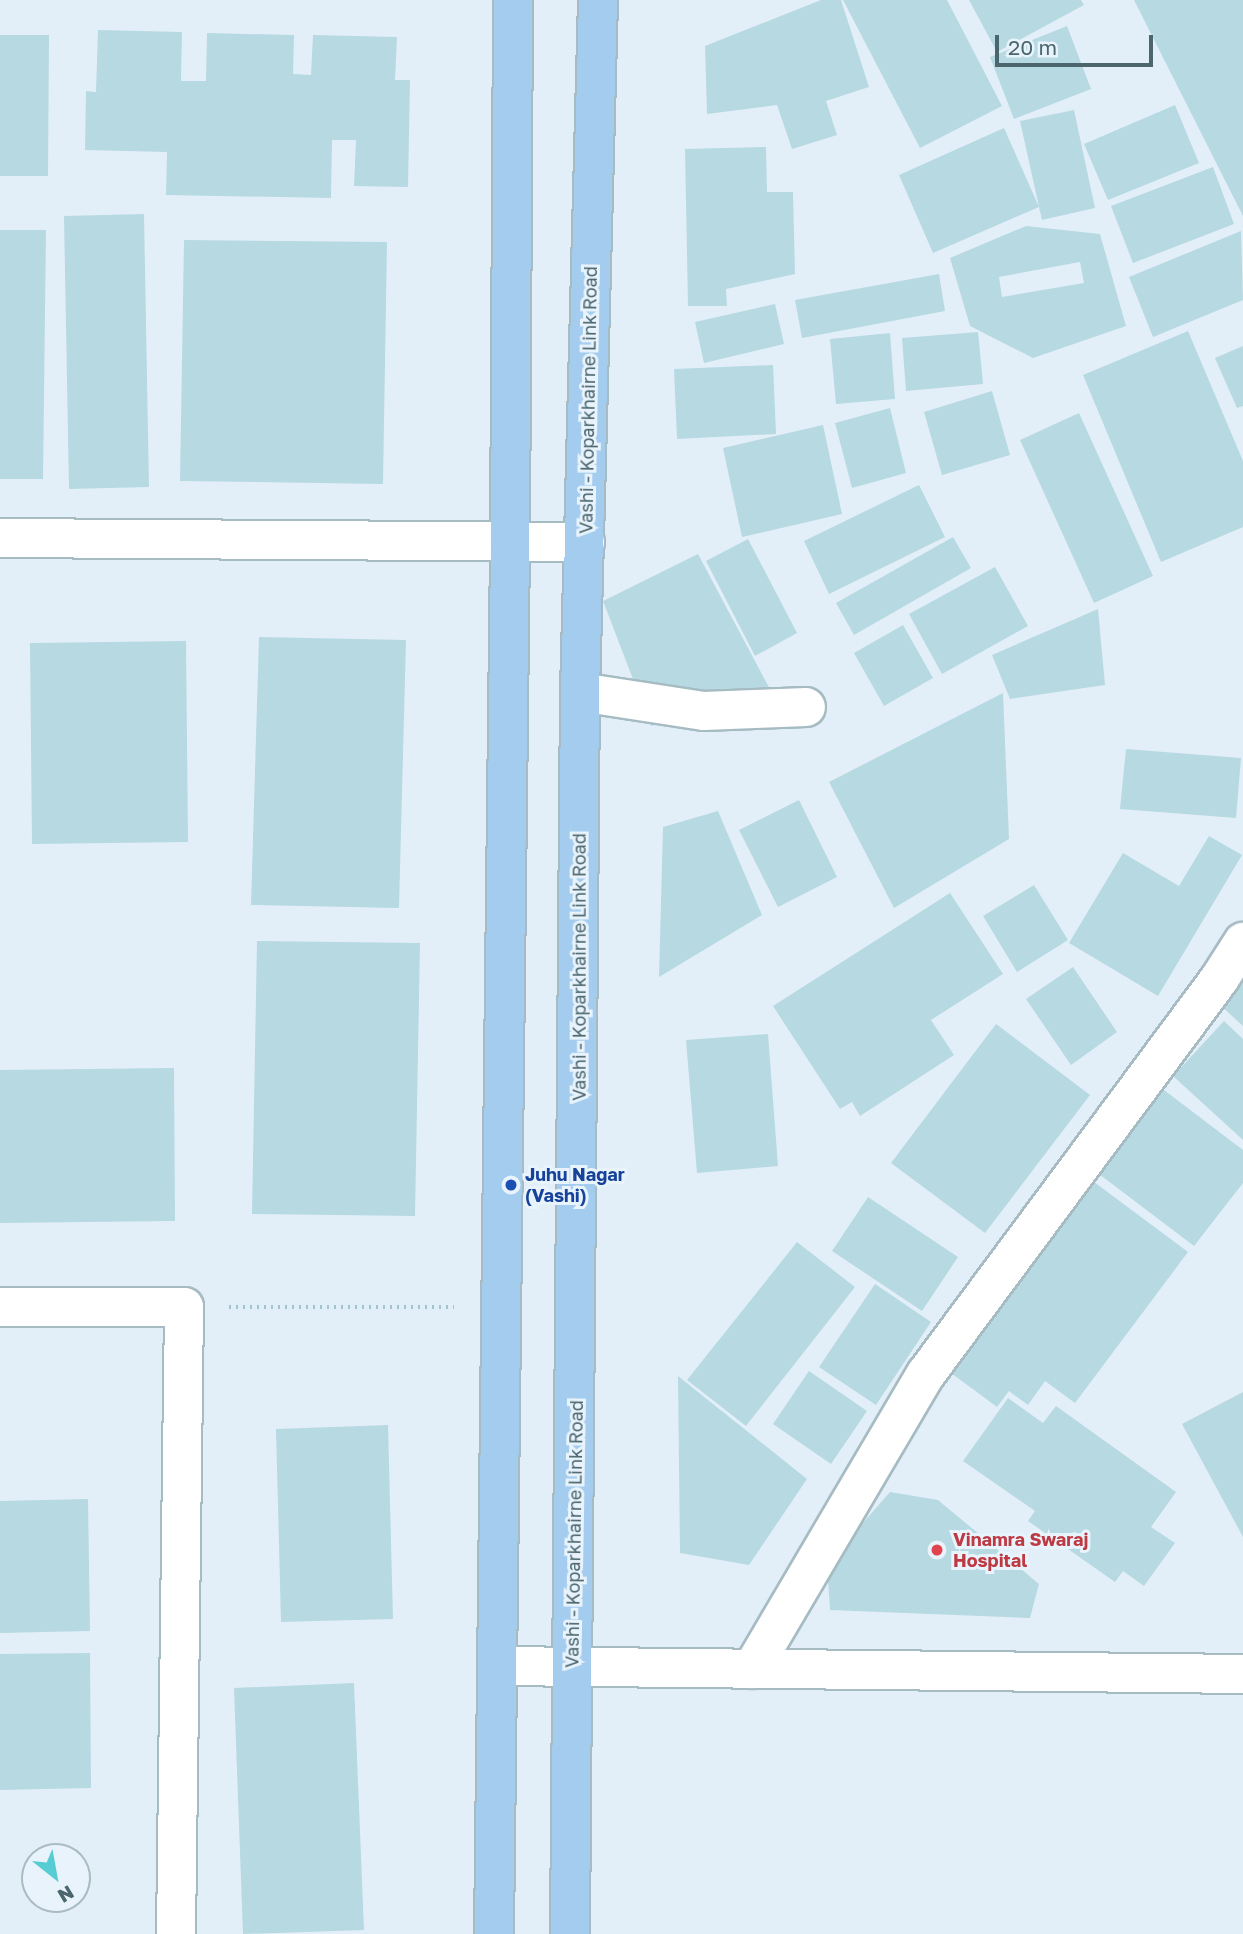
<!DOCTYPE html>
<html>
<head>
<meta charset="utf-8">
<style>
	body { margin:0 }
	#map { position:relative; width:1243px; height:1934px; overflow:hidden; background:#e3eff8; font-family:"Golos Text",sans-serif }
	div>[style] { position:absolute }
	.building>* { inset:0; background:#b7d9e2 }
	.path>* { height:4.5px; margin-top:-2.25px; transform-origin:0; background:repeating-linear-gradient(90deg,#a2c4ce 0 2px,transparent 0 7px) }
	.roads { filter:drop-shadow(2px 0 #a6bbc2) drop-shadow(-2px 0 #a6bbc2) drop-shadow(0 2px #a6bbc2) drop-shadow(0 -2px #a6bbc2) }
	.minor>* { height:38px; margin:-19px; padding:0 19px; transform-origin:19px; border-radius:19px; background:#fff }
	.major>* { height:38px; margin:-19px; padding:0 19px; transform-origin:19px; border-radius:19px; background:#a3ccef }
	.dots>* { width:19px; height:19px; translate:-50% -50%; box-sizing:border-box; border:4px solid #e8f3fc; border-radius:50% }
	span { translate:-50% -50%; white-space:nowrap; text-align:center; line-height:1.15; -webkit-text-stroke:6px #e8f3fc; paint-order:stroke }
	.street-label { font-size:18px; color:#4c666d }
	.transit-label { font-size:18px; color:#164399; font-weight:700 }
	.left { translate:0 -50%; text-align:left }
	.health-label { font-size:18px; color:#be3a42; font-weight:700 }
	.north { position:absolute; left:21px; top:1843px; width:70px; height:70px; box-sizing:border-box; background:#e8f3fc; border:2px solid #aabbc3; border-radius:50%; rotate:149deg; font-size:19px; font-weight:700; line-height:28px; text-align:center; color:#4c666d }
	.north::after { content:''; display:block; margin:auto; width:24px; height:32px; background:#57ccd3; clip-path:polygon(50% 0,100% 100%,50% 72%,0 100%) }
	.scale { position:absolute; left:995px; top:35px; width:158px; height:32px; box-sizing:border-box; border:4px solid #4c666d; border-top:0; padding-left:9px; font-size:21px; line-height:24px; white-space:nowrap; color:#4c666d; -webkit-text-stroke:5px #e8f3fc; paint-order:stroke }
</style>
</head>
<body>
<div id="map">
	<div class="building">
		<i style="clip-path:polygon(821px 0,841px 0,869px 87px,826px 101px,837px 135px,792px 149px,777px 105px,707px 114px,705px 46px)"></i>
		<i style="clip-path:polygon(843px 0,947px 0,1002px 106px,920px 148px)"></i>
		<i style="clip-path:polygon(969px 0,1081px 0,1084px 5px,997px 52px)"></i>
		<i style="clip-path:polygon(1134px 0,1243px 0,1243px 216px)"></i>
		<i style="clip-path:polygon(1067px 26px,1091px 89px,1014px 119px,990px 57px)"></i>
		<i style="clip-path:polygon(98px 30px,182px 32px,181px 81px,206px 81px,207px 33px,294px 35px,293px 74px,311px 75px,313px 35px,397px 37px,395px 80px,410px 80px,408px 187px,354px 186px,356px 140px,332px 140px,331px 198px,166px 195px,167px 152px,85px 150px,86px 91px,96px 92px)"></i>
		<i style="clip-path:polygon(0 35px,49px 35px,48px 176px,0 176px)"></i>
		<i style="clip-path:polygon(1175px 105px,1199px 163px,1108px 200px,1084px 144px)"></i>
		<i style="clip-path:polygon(1074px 110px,1095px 208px,1042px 220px,1039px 207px,933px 253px,899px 175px,1004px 128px,1039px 207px,1020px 121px)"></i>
		<i style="clip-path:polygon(766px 147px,767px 192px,793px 192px,795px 274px,726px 289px,727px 306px,688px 306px,685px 149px)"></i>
		<i style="clip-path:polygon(1213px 167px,1234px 224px,1133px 263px,1111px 206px)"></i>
		<i style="clip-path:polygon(144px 214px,149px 487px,69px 489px,64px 216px)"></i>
		<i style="clip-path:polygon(evenodd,1026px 226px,1100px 234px,1126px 326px,1033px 358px,970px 326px,950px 258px,1026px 226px,1080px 262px,1084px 283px,1002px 297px,999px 277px,1080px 262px)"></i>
		<i style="clip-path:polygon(0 230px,46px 230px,43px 479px,0 479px)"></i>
		<i style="clip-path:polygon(1241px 231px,1243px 300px,1153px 337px,1129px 277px)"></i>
		<i style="clip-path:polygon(184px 240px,387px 242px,383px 484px,180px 481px)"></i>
		<i style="clip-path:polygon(939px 274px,945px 311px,802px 338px,795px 300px)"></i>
		<i style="clip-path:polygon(775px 304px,784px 344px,704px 363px,695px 322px)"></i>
		<i style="clip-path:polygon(1188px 331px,1243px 461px,1243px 527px,1161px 562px,1083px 375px)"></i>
		<i style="clip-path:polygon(978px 332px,983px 384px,906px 391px,902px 338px)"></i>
		<i style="clip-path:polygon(890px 333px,895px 399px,836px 404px,830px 339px)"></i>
		<i style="clip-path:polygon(1243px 346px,1243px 406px,1237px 408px,1215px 358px)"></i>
		<i style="clip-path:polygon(773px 365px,776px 434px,677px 439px,674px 369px)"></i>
		<i style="clip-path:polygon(992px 391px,1010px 455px,942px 475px,924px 412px)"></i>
		<i style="clip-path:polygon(890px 408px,906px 473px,852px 488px,835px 423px)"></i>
		<i style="clip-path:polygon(1079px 413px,1153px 576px,1094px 603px,1020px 440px)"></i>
		<i style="clip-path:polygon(823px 425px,842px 514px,742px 537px,723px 448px)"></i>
		<i style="clip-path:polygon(919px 485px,945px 537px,829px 594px,804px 541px)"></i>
		<i style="clip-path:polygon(953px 537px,971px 568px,854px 635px,836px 603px)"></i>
		<i style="clip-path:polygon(748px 539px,797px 633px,755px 656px,706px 561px)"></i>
		<i style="clip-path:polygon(698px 554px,772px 693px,651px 726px,603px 601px)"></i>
		<i style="clip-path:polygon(995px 567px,1028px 626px,942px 674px,909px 614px)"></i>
		<i style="clip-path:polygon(1098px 609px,1105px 685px,1010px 699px,992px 655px)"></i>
		<i style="clip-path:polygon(903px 625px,933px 678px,884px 706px,854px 653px)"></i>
		<i style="clip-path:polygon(259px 637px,406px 640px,399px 908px,251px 905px)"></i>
		<i style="clip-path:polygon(186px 641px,188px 842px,32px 844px,30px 643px)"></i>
		<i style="clip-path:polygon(1003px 693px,1009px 839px,894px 908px,829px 782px)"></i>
		<i style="clip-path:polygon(1126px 749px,1241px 758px,1236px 818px,1120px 809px)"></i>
		<i style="clip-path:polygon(799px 800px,837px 877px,778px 907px,739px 830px)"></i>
		<i style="clip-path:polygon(718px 811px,762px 915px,659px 977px,663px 827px)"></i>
		<i style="clip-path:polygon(1209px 836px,1242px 855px,1158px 996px,1069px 943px,1123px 853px,1179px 886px)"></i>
		<i style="clip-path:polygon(1034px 885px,1068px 940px,1017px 972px,983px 916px)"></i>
		<i style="clip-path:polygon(950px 893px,1003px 974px,931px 1020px,954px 1055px,860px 1116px,852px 1102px,840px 1109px,773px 1006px)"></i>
		<i style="clip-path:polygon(257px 941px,420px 943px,415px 1216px,252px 1214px)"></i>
		<i style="clip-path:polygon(1073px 967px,1117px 1032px,1071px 1065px,1026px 999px)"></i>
		<i style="clip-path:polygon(1243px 977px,1243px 1026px,1219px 1004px)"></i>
		<i style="clip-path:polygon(1224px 1021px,1243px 1039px,1243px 1140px,1173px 1076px)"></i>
		<i style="clip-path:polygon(996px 1024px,1090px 1095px,985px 1233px,891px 1163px)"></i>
		<i style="clip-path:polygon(768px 1034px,778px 1166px,697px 1173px,686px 1040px)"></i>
		<i style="clip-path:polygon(174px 1068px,175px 1221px,0 1223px,0 1070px)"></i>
		<i style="clip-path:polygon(1164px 1090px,1243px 1150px,1243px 1183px,1194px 1246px,1099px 1174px)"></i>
		<i style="clip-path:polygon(1090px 1179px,1188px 1252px,1075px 1403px,1045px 1381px,1028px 1405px,1009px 1391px,997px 1407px,947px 1370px)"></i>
		<i style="clip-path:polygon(868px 1197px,958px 1257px,922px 1311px,832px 1251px)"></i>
		<i style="clip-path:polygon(797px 1242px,855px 1287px,746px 1426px,687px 1380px)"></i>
		<i style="clip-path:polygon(875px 1284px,931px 1322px,876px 1405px,819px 1367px)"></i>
		<i style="clip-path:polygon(809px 1371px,867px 1411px,831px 1464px,773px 1424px)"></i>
		<i style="clip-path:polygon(678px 1376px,807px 1479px,749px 1565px,680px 1553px)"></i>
		<i style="clip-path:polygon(1243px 1392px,1243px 1537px,1182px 1424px)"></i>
		<i style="clip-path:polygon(1008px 1398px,1043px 1423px,1056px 1406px,1176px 1492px,1151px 1527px,1175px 1543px,1144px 1586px,1123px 1571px,1115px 1582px,1028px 1521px,1035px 1511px,963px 1461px)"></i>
		<i style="clip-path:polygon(388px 1425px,393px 1619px,281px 1622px,276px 1429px)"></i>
		<i style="clip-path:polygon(890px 1492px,938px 1500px,1039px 1584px,1030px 1618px,830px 1610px,827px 1564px)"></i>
		<i style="clip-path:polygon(88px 1499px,90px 1631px,0 1633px,0 1501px)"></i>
		<i style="clip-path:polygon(90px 1653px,91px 1788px,0 1790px,0 1654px)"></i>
		<i style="clip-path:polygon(354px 1683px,364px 1930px,243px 1934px,234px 1688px)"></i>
	</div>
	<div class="path">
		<i style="left:229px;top:1307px;width:225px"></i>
	</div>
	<div class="roads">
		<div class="minor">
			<i style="left:0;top:538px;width:585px;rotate:0.39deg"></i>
			<i style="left:580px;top:692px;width:125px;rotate:8.7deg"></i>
			<i style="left:704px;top:711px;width:102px;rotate:-2.2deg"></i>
			<i style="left:0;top:1307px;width:184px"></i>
			<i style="left:184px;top:1307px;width:627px;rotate:90.73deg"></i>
			<i style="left:497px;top:1666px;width:746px;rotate:0.61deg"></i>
			<i style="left:752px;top:1669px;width:342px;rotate:-59.5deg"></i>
			<i style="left:926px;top:1374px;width:493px;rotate:-53.4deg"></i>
			<i style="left:1220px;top:978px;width:43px;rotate:-57.4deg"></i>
		</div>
		<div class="major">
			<i style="left:494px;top:1934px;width:1393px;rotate:-89.34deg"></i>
			<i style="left:510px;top:541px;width:541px;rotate:-89.68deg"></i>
			<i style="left:570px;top:1934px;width:1242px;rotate:-89.54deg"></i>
			<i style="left:580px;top:692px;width:692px;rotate:-88.51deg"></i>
		</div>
	</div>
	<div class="dots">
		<i style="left:511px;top:1185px;background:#1a4fb4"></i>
		<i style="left:937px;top:1550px;background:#e0444e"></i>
	</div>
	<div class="street-label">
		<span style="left:588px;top:400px;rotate:-89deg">Vashi - Koparkhairne Link Road</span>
		<span style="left:579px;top:967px;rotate:-90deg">Vashi - Koparkhairne Link Road</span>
		<span style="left:574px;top:1534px;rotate:-89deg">Vashi - Koparkhairne Link Road</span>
	</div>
	<div class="transit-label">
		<span class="left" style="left:525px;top:1185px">Juhu Nagar<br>(Vashi)</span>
	</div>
	<div class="health-label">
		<span class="left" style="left:953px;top:1550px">Vinamra Swaraj<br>Hospital</span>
	</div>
	<div class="north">N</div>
	<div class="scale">20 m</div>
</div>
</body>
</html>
